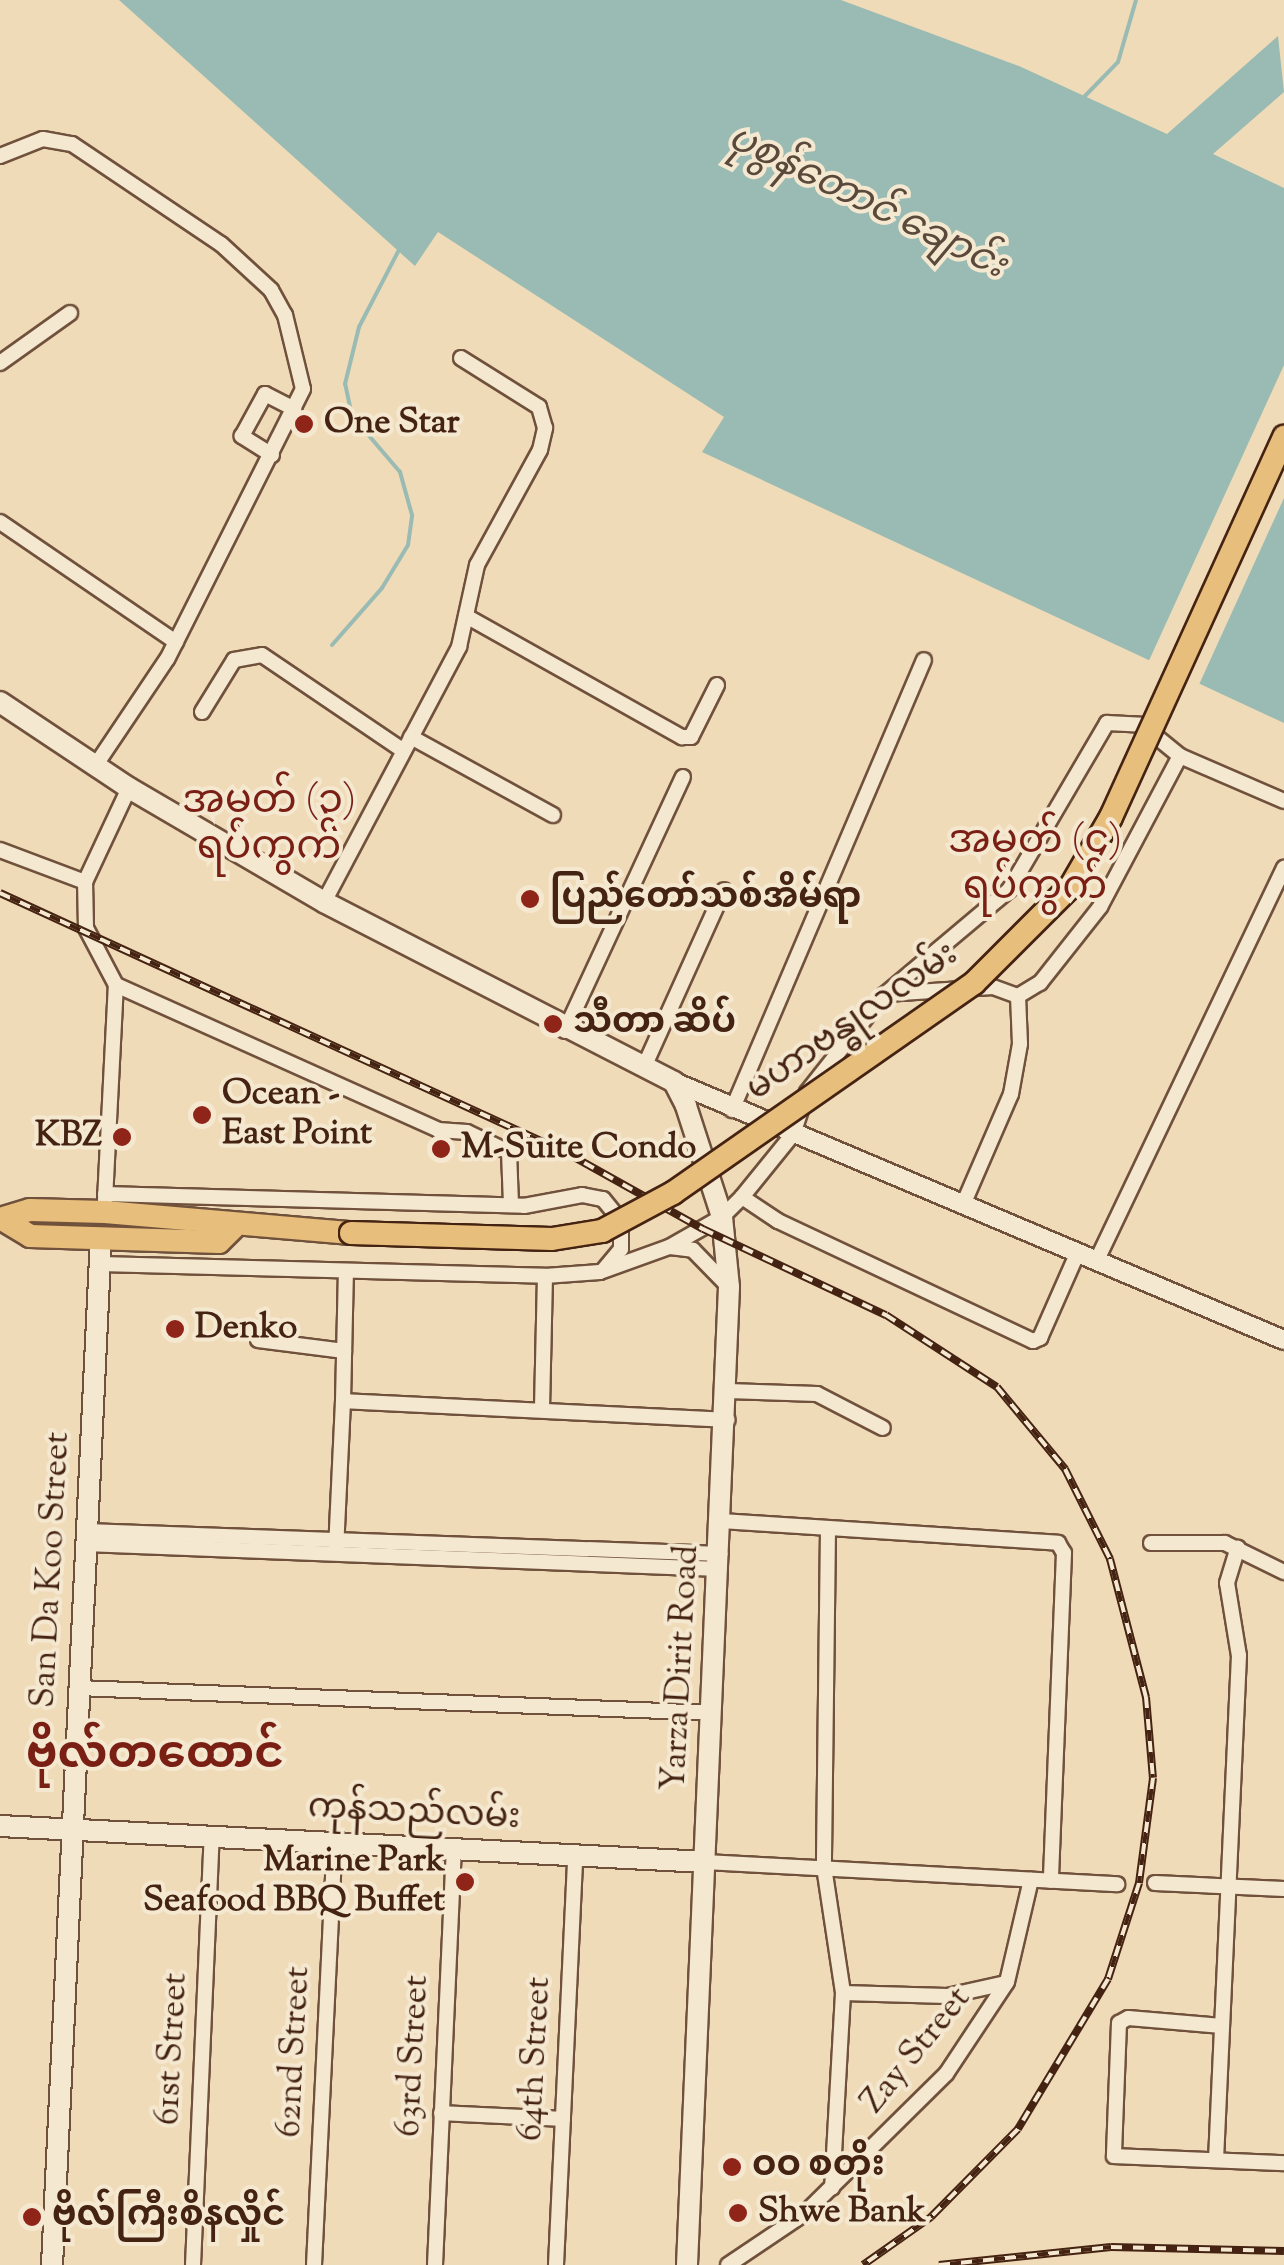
<!DOCTYPE html>
<html>
<head>
<meta charset="utf-8">
<style>
	body { margin:0 }
	#map { position:relative; width:1284px; height:2265px; overflow:hidden; background:#f0dbb8; font-family:"Sorts Mill Goudy","Noto Sans Myanmar",serif }
	div>[style] { position:absolute }
	.water>* { inset:0; background:#9abbb3 }
	.pier>* { inset:0; background:#f0dbb8 }
	.stream>* { height:4px; margin:-2px; padding:0 2px; transform-origin:2px; border-radius:2px; background:#9abbb3 }
	.roads { filter:drop-shadow(2px 0 #70513c) drop-shadow(-2px 0 #70513c) drop-shadow(0 2px #70513c) drop-shadow(0 -2px #70513c) }
	.minor>* { height:14px; margin:-7px; padding:0 7px; transform-origin:7px; border-radius:7px; background:#f5e8d1 }
	.tertiary>* { height:18px; margin:-9px; padding:0 9px; transform-origin:9px; border-radius:9px; background:#f5e8d1 }
	.secondary>* { height:20px; margin:-10px; padding:0 10px; transform-origin:10px; border-radius:10px; background:#f5e8d1 }
	.primary>* { height:22px; margin:-11px; padding:0 11px; transform-origin:11px; border-radius:11px; background:#e8be7c }
	.rail>* { height:8px; margin-top:-4px; transform-origin:0; background:repeating-linear-gradient(90deg,#f5e8d1 0 11px,#452312 0 22px); box-sizing:border-box; border-block:2px solid #452312 }
	.bridges { filter:drop-shadow(2px 0 #452312) drop-shadow(-2px 0 #452312) drop-shadow(0 2px #452312) drop-shadow(0 -2px #452312) }
	.primary-bridge>* { height:22px; margin:-11px; padding:0 11px; transform-origin:11px; border-radius:11px; background:#e8be7c }
	.dots>* { width:28px; height:28px; translate:-50% -50%; box-sizing:border-box; border:5px solid #f5e8d1; border-radius:50% }
	span { translate:-50% -50%; white-space:nowrap; text-align:center; line-height:1.15; -webkit-text-stroke:8px #f5e8d1; paint-order:stroke }
	.poi-label { font-size:35px; color:#452312; font-weight:700 }
	.left { translate:0 -50%; text-align:left }
	.right { translate:-100% -50%; text-align:right }
	.street-label { font-size:35px; color:#452312 }
	.water-label { font-size:38px; color:#5a493a; font-style:italic }
	.quarter-label { font-size:40px; color:#7a1f14 }
	.district-label { font-size:45px; color:#7a1f14; font-weight:700 }
</style>
</head>
<body>
<div id="map">
	<div class="water">
		<i style="clip-path:polygon(119px 0,841px 0,1019px 66px,1167px 134px,1278px 36px,1284px 92px,1213px 154px,1284px 188px,1284px 723px,702px 452px,724px 417px,438px 232px,415px 266px)"></i>
	</div>
	<div class="pier">
		<i style="clip-path:polygon(1284px 365px,1284px 498px,1197px 689px,1147px 665px)"></i>
	</div>
	<div class="stream">
		<i style="left:1083px;top:98px;width:50px;rotate:-45.8deg"></i>
		<i style="left:1118px;top:62px;width:65px;rotate:-73.8deg"></i>
		<i style="left:332px;top:645px;width:76px;rotate:-48.7deg"></i>
		<i style="left:382px;top:588px;width:50px;rotate:-58.8deg"></i>
		<i style="left:408px;top:545px;width:30px;rotate:-82deg"></i>
		<i style="left:412px;top:515px;width:45px;rotate:-105.6deg"></i>
		<i style="left:400px;top:472px;width:74px;rotate:-130.6deg"></i>
		<i style="left:352px;top:416px;width:33px;rotate:-102deg"></i>
		<i style="left:345px;top:384px;width:59px;rotate:-76.2deg"></i>
		<i style="left:359px;top:327px;width:89px;rotate:-62.6deg"></i>
	</div>
	<div class="roads">
		<div class="minor">
			<i style="left:0;top:156px;width:46px;rotate:-21.6deg"></i>
			<i style="left:43px;top:139px;width:29px;rotate:10deg"></i>
			<i style="left:72px;top:144px;width:179px;rotate:33.9deg"></i>
			<i style="left:221px;top:244px;width:68px;rotate:42.6deg"></i>
			<i style="left:271px;top:290px;width:29px;rotate:61deg"></i>
			<i style="left:285px;top:315px;width:76px;rotate:76.3deg"></i>
			<i style="left:303px;top:389px;width:302px;rotate:116.7deg"></i>
			<i style="left:167px;top:659px;width:129px;rotate:123.9deg"></i>
			<i style="left:0;top:363px;width:86px;rotate:-35.5deg"></i>
			<i style="left:272px;top:455px;width:36px;rotate:-148deg"></i>
			<i style="left:242px;top:436px;width:48px;rotate:-61.3deg"></i>
			<i style="left:265px;top:394px;width:33px;rotate:27deg"></i>
			<i style="left:0;top:522px;width:213px;rotate:34.3deg"></i>
			<i style="left:466px;top:616px;width:248px;rotate:29.3deg"></i>
			<i style="left:682px;top:737px;width:9px"></i>
			<i style="left:691px;top:737px;width:58px;rotate:-63.4deg"></i>
			<i style="left:202px;top:712px;width:61px;rotate:-58.4deg"></i>
			<i style="left:234px;top:660px;width:28px;rotate:-10deg"></i>
			<i style="left:262px;top:655px;width:171px;rotate:34.1deg"></i>
			<i style="left:411px;top:737px;width:162px;rotate:28.8deg"></i>
			<i style="left:0;top:850px;width:91px;rotate:20.6deg"></i>
			<i style="left:324px;top:902px;width:289px;rotate:-62.1deg"></i>
			<i style="left:459px;top:647px;width:84px;rotate:-77.6deg"></i>
			<i style="left:477px;top:565px;width:131px;rotate:-61.3deg"></i>
			<i style="left:540px;top:450px;width:23px;rotate:-77deg"></i>
			<i style="left:545px;top:428px;width:22px;rotate:-106deg"></i>
			<i style="left:539px;top:407px;width:92px;rotate:-147.9deg"></i>
			<i style="left:116px;top:985px;width:353px;rotate:24.2deg"></i>
			<i style="left:438px;top:1130px;width:29px;rotate:4deg"></i>
			<i style="left:467px;top:1132px;width:47px;rotate:25.5deg"></i>
			<i style="left:509px;top:1152px;width:53px;rotate:87.8deg"></i>
			<i style="left:886px;top:994px;width:107px;rotate:-3.7deg"></i>
			<i style="left:993px;top:987px;width:27px;rotate:20deg"></i>
			<i style="left:1018px;top:996px;width:48px;rotate:87.6deg"></i>
			<i style="left:1020px;top:1044px;width:51px;rotate:100.2deg"></i>
			<i style="left:1011px;top:1094px;width:121px;rotate:113.4deg"></i>
			<i style="left:1018px;top:996px;width:26px;rotate:-31deg"></i>
			<i style="left:1040px;top:983px;width:97px;rotate:-51.7deg"></i>
			<i style="left:1100px;top:907px;width:171px;rotate:-62.1deg"></i>
			<i style="left:565px;top:1031px;width:280px;rotate:-65.1deg"></i>
			<i style="left:644px;top:1067px;width:194px;rotate:-65.7deg"></i>
			<i style="left:732px;top:1110px;width:489px;rotate:-66.9deg"></i>
			<i style="left:105px;top:1194px;width:419px;rotate:1.6deg"></i>
			<i style="left:524px;top:1206px;width:59px;rotate:-10.7deg"></i>
			<i style="left:582px;top:1195px;width:21px;rotate:11deg"></i>
			<i style="left:603px;top:1199px;width:28px;rotate:51deg"></i>
			<i style="left:621px;top:1221px;width:28px;rotate:90deg"></i>
			<i style="left:621px;top:1249px;width:26px;rotate:130deg"></i>
			<i style="left:742px;top:1197px;width:43px;rotate:33.7deg"></i>
			<i style="left:778px;top:1221px;width:282px;rotate:25.2deg"></i>
			<i style="left:1033px;top:1341px;width:8px;rotate:-23deg"></i>
			<i style="left:1040px;top:1338px;width:92px;rotate:-66.2deg"></i>
			<i style="left:105px;top:1200px;width:215px;rotate:-87.1deg"></i>
			<i style="left:116px;top:985px;width:64px;rotate:-117.8deg"></i>
			<i style="left:86px;top:928px;width:46px;rotate:-91.2deg"></i>
			<i style="left:85px;top:882px;width:104px;rotate:-64.9deg"></i>
			<i style="left:670px;top:1247px;width:23px;rotate:7deg"></i>
			<i style="left:693px;top:1250px;width:50px;rotate:45.8deg"></i>
			<i style="left:1096px;top:1262px;width:437px;rotate:-64.5deg"></i>
			<i style="left:100px;top:1264px;width:445px;rotate:1.5deg"></i>
			<i style="left:545px;top:1276px;width:55px;rotate:-4.2deg"></i>
			<i style="left:600px;top:1272px;width:73px;rotate:-19.9deg"></i>
			<i style="left:669px;top:1247px;width:61px;rotate:-29.5deg"></i>
			<i style="left:722px;top:1217px;width:28px;rotate:-45deg"></i>
			<i style="left:742px;top:1197px;width:81px;rotate:-51deg"></i>
			<i style="left:793px;top:1134px;width:44px;rotate:-71.6deg"></i>
			<i style="left:807px;top:1092px;width:124px;rotate:-51.6deg"></i>
			<i style="left:884px;top:995px;width:163px;rotate:-40deg"></i>
			<i style="left:1009px;top:890px;width:194px;rotate:-59.6deg"></i>
			<i style="left:1107px;top:723px;width:35px;rotate:3deg"></i>
			<i style="left:1142px;top:725px;width:49px;rotate:39.2deg"></i>
			<i style="left:1180px;top:756px;width:113px;rotate:23.4deg"></i>
			<i style="left:258px;top:1340px;width:87px;rotate:7.3deg"></i>
			<i style="left:728px;top:1391px;width:89px;rotate:1.9deg"></i>
			<i style="left:817px;top:1394px;width:74px;rotate:27.3deg"></i>
			<i style="left:343px;top:1401px;width:130px;rotate:-88.7deg"></i>
			<i style="left:542px;top:1408px;width:132px;rotate:-88.7deg"></i>
			<i style="left:721px;top:1521px;width:338px;rotate:3.7deg"></i>
			<i style="left:1058px;top:1543px;width:12px;rotate:59deg"></i>
			<i style="left:1064px;top:1553px;width:328px;rotate:92.3deg"></i>
			<i style="left:828px;top:1530px;width:337px;rotate:90.7deg"></i>
			<i style="left:824px;top:1867px;width:127px;rotate:81.4deg"></i>
			<i style="left:843px;top:1993px;width:195px;rotate:93.2deg"></i>
			<i style="left:86px;top:1531px;width:635px;rotate:2.07deg"></i>
			<i style="left:1151px;top:1543px;width:74px"></i>
			<i style="left:1225px;top:1543px;width:66px;rotate:26.2deg"></i>
			<i style="left:85px;top:1544px;width:635px;rotate:2.25deg"></i>
			<i style="left:336px;top:1550px;width:149px;rotate:-87.3deg"></i>
			<i style="left:343px;top:1401px;width:385px;rotate:2.8deg"></i>
			<i style="left:78px;top:1688px;width:635px;rotate:2.25deg"></i>
			<i style="left:705px;top:1862px;width:413px;rotate:3.1deg"></i>
			<i style="left:1155px;top:1883px;width:129px;rotate:2.7deg"></i>
			<i style="left:843px;top:1993px;width:104px;rotate:1.7deg"></i>
			<i style="left:947px;top:1996px;width:60px;rotate:-12.4deg"></i>
			<i style="left:1222px;top:2026px;width:94px;rotate:-175.1deg"></i>
			<i style="left:1128px;top:2018px;width:10px;rotate:151deg"></i>
			<i style="left:1119px;top:2023px;width:133px;rotate:92.2deg"></i>
			<i style="left:1114px;top:2156px;width:170px;rotate:2.4deg"></i>
			<i style="left:441px;top:2113px;width:122px;rotate:2.8deg"></i>
			<i style="left:1216px;top:2160px;width:505px;rotate:-87.39deg"></i>
			<i style="left:1239px;top:1656px;width:74px;rotate:-99.3deg"></i>
			<i style="left:1227px;top:1583px;width:37px;rotate:-73deg"></i>
			<i style="left:193px;top:2265px;width:429px;rotate:-87.5deg"></i>
			<i style="left:314px;top:2265px;width:423px;rotate:-87.2deg"></i>
			<i style="left:435px;top:2265px;width:416px;rotate:-87.4deg"></i>
			<i style="left:556px;top:2265px;width:410px;rotate:-87.3deg"></i>
			<i style="left:728px;top:2265px;width:92px;rotate:-33.9deg"></i>
			<i style="left:804px;top:2214px;width:199px;rotate:-44.6deg"></i>
			<i style="left:946px;top:2074px;width:110px;rotate:-56.5deg"></i>
			<i style="left:1007px;top:1982px;width:105px;rotate:-76.8deg"></i>
		</div>
		<div class="tertiary">
			<i style="left:674px;top:1082px;width:662px;rotate:22.93deg"></i>
		</div>
		<div class="secondary">
			<i style="left:0;top:702px;width:155px;rotate:33.7deg"></i>
			<i style="left:129px;top:788px;width:226px;rotate:30.3deg"></i>
			<i style="left:324px;top:902px;width:394px;rotate:27.2deg"></i>
			<i style="left:674px;top:1082px;width:27px;rotate:63deg"></i>
			<i style="left:686px;top:1106px;width:117px;rotate:72deg"></i>
			<i style="left:722px;top:1217px;width:70px;rotate:84.3deg"></i>
			<i style="left:729px;top:1287px;width:979px;rotate:92.46deg"></i>
			<i style="left:0;top:1826px;width:706px;rotate:2.92deg"></i>
			<i style="left:52px;top:2265px;width:1027px;rotate:-87.27deg"></i>
		</div>
		<div class="primary">
			<i style="left:0;top:1219px;width:31px;rotate:-17deg"></i>
			<i style="left:30px;top:1210px;width:75px;rotate:1.5deg"></i>
			<i style="left:105px;top:1212px;width:247px;rotate:4.9deg"></i>
			<i style="left:2px;top:1219px;width:33px;rotate:31deg"></i>
			<i style="left:30px;top:1236px;width:189px;rotate:1.8deg"></i>
			<i style="left:219px;top:1242px;width:20px;rotate:-45deg"></i>
		</div>
	</div>
	<div class="rail">
		<i style="left:0;top:893px;width:622px;rotate:24.63deg"></i>
		<i style="left:565px;top:1152px;width:158px;rotate:29.2deg"></i>
		<i style="left:703px;top:1229px;width:202px;rotate:25.2deg"></i>
		<i style="left:886px;top:1315px;width:132px;rotate:33deg"></i>
		<i style="left:997px;top:1387px;width:107px;rotate:50.3deg"></i>
		<i style="left:1065px;top:1469px;width:101px;rotate:63.4deg"></i>
		<i style="left:1110px;top:1559px;width:143px;rotate:75.4deg"></i>
		<i style="left:1146px;top:1697px;width:81px;rotate:85.1deg"></i>
		<i style="left:1153px;top:1778px;width:106px;rotate:97.6deg"></i>
		<i style="left:1139px;top:1883px;width:101px;rotate:107.9deg"></i>
		<i style="left:1108px;top:1979px;width:175px;rotate:121deg"></i>
		<i style="left:1018px;top:2129px;width:124px;rotate:134.7deg"></i>
		<i style="left:931px;top:2217px;width:83px;rotate:144.8deg"></i>
		<i style="left:939px;top:2265px;width:173px;rotate:-6deg"></i>
		<i style="left:1111px;top:2247px;width:173px;rotate:1.3deg"></i>
	</div>
	<div class="bridges">
		<div class="primary-bridge">
			<i style="left:351px;top:1233px;width:201px;rotate:1.7deg"></i>
			<i style="left:552px;top:1239px;width:51px;rotate:-9.1deg"></i>
			<i style="left:602px;top:1231px;width:81px;rotate:-28.2deg"></i>
			<i style="left:673px;top:1193px;width:367px;rotate:-34.9deg"></i>
			<i style="left:974px;top:983px;width:137px;rotate:-45deg"></i>
			<i style="left:1071px;top:886px;width:80px;rotate:-59.9deg"></i>
			<i style="left:1111px;top:817px;width:418px;rotate:-65.5deg"></i>
		</div>
	</div>
	<div class="dots">
		<i style="left:304px;top:424px;background:#8f2418"></i>
		<i style="left:530px;top:899px;background:#8f2418"></i>
		<i style="left:553px;top:1024px;background:#8f2418"></i>
		<i style="left:202px;top:1115px;background:#8f2418"></i>
		<i style="left:122px;top:1137px;background:#8f2418"></i>
		<i style="left:441px;top:1149px;background:#8f2418"></i>
		<i style="left:175px;top:1329px;background:#8f2418"></i>
		<i style="left:465px;top:1882px;background:#8f2418"></i>
		<i style="left:732px;top:2167px;background:#8f2418"></i>
		<i style="left:738px;top:2213px;background:#8f2418"></i>
		<i style="left:32px;top:2217px;background:#8f2418"></i>
	</div>
	<div class="poi-label">
		<span class="left" style="left:324px;top:424px">One Star</span>
		<span class="left" style="left:550px;top:899px">ပြည်တော်သစ်အိမ််ရာ</span>
		<span class="left" style="left:573px;top:1024px">သီတာ ဆိပ်</span>
		<span class="left" style="left:222px;top:1115px">Ocean -<br>East Point</span>
		<span class="right" style="left:102px;top:1137px">KBZ</span>
		<span class="left" style="left:461px;top:1149px">M-Suite Condo</span>
		<span class="left" style="left:195px;top:1329px">Denko</span>
		<span class="right" style="left:445px;top:1882px">Marine Park<br>Seafood BBQ Buffet</span>
		<span class="left" style="left:752px;top:2167px">ဝဝ စတိုး</span>
		<span class="left" style="left:758px;top:2213px">Shwe Bank</span>
		<span class="left" style="left:52px;top:2217px">ဗိုလ်ကြီးစိနလှိုင်</span>
	</div>
	<div class="street-label">
		<span style="left:853px;top:1023px;rotate:-35deg">မဟာဗန္ဓုလလမ်း</span>
		<span style="left:52px;top:1570px;rotate:-87deg">San Da Koo Street</span>
		<span style="left:682px;top:1668px;rotate:-87deg">Yarza Dirit Road</span>
		<span style="left:414px;top:1814px;rotate:3deg">ကုန်သည်လမ်း</span>
		<span style="left:173px;top:2049px;rotate:-87deg">61st Street</span>
		<span style="left:917px;top:2051px;rotate:-51deg">Zay Street</span>
		<span style="left:295px;top:2052px;rotate:-87deg">62nd Street</span>
		<span style="left:414px;top:2056px;rotate:-87deg">63rd Street</span>
		<span style="left:536px;top:2059px;rotate:-87deg">64th Street</span>
	</div>
	<div class="water-label">
		<span style="left:866px;top:204px;rotate:26deg">ပုစွန်တောင် ချောင်း</span>
	</div>
	<div class="quarter-label">
		<span style="left:269px;top:826px">အမှတ် (၃)<br>ရပ်ကွက်</span>
		<span style="left:1035px;top:866px">အမှတ် (၄)<br>ရပ်ကွက်</span>
	</div>
	<div class="district-label">
		<span style="left:155px;top:1757px">ဗိုလ်တထောင်</span>
	</div>
</div>
</body>
</html>
